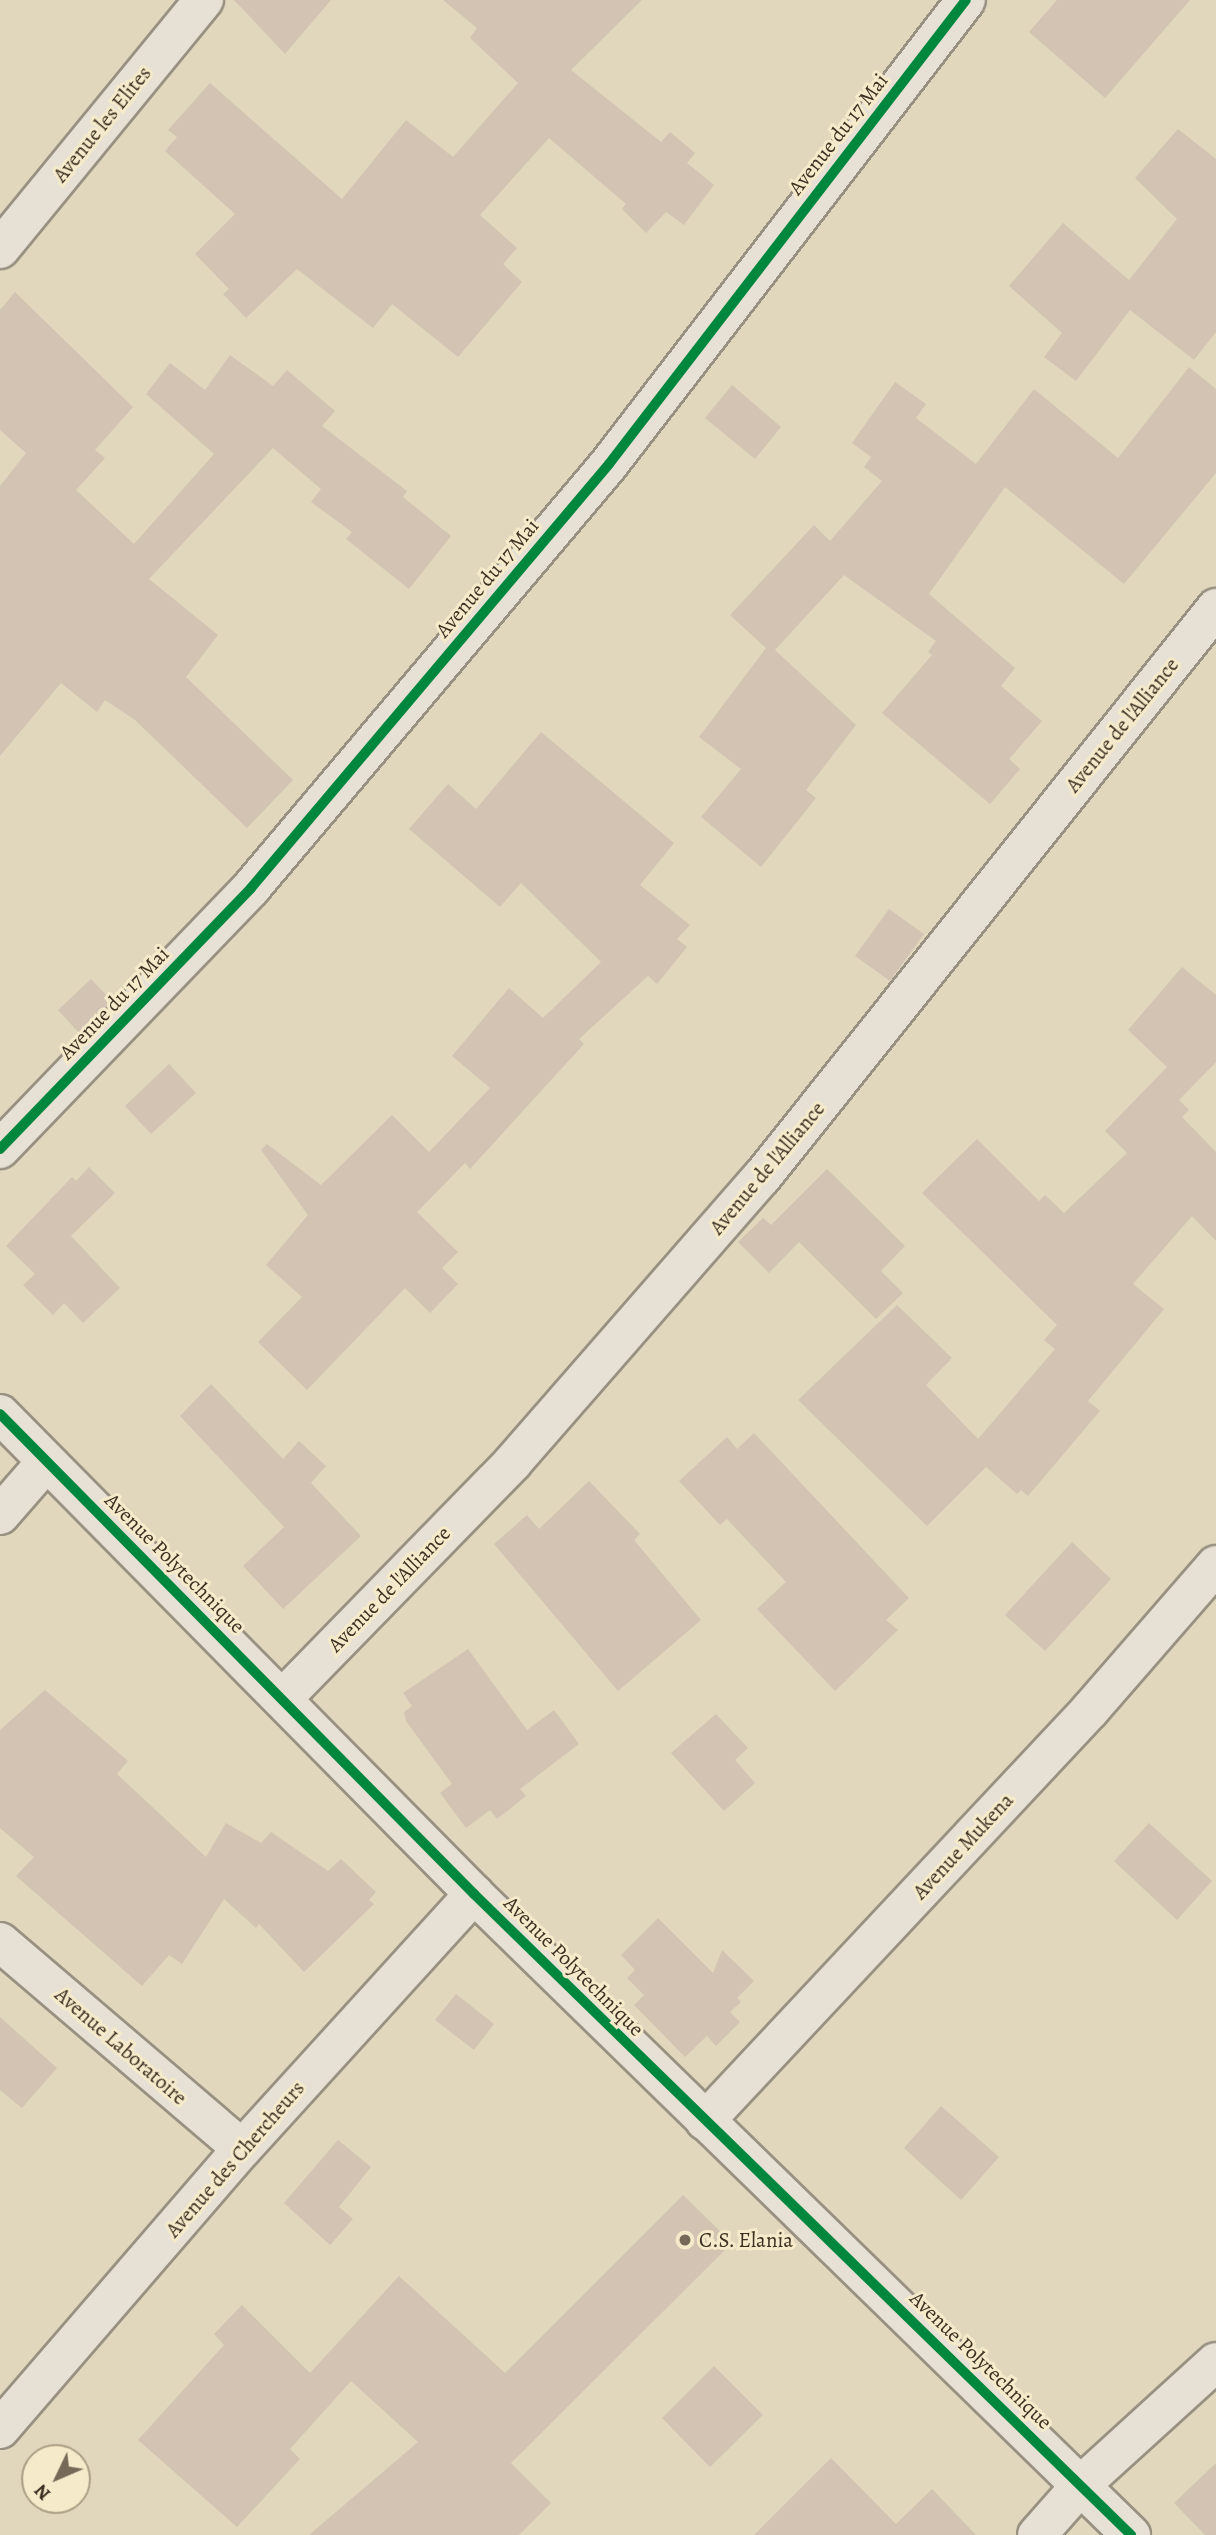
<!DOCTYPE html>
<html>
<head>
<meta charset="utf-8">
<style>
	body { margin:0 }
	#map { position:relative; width:1216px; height:2535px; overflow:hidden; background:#e1d7bd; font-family:Alegreya,serif }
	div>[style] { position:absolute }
	.building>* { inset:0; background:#d3c3b2 }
	.roads { filter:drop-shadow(2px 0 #989181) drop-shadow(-2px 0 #989181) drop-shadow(0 2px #989181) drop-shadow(0 -2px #989181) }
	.minor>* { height:38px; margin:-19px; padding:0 19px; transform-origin:19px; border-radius:19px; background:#e6e1d4 }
	.cycleway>* { height:10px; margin:-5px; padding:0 5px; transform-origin:5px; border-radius:5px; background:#00873e }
	.dots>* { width:19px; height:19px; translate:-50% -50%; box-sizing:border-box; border:4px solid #f5eaca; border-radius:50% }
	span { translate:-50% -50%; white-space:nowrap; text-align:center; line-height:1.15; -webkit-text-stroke:6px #f5eaca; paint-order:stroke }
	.street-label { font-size:21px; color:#3b3021 }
	.poi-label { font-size:21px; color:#3b3021 }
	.left { translate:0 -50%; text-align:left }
	.north { position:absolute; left:21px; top:2444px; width:70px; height:70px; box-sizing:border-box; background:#f5eaca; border:2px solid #aba086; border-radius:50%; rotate:226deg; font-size:19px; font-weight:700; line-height:28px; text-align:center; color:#3b3021 }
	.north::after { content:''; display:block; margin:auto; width:24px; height:32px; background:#756a58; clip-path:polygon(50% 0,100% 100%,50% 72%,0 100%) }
</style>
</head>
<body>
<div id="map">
	<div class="building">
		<i style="clip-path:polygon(234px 0,331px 0,285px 54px)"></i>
		<i style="clip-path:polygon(443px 0,642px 0,571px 70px,661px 142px,670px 132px,695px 153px,687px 163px,714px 185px,684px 225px,666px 212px,646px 233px,622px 209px,626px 204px,549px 138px,480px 215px,517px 248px,503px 264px,522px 282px,458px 357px,392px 304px,373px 328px,297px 269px,246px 318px,223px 294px,229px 289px,195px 254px,235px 214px,165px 151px,177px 137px,168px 130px,210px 83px,342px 199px,406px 120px,453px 157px,518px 83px,470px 38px,477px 28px)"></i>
		<i style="clip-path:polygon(1057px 0,1190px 0,1105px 98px,1029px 32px)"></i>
		<i style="clip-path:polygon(1178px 129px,1216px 159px,1216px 332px,1194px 360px,1130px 310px,1076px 381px,1044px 357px,1062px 333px,1009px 286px,1063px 223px,1129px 280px,1177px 219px,1135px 178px)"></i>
		<i style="clip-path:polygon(15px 292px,133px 407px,95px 450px,105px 458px,76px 490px,134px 544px,214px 454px,146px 394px,170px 363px,205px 390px,230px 355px,273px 386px,287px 370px,335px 411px,322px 426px,407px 491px,403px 497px,451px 536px,409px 589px,346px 539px,352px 532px,311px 502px,321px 489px,273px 448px,149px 579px,218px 635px,186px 677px,293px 780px,247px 828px,135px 720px,105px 700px,97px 712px,61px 683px,0 756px,0 486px,26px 453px,0 430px,0 310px)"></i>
		<i style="clip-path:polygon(1189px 367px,1216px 389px,1216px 473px,1124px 584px,1005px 487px,929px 594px,1015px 668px,1001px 686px,1042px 721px,1009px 759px,1020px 769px,990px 804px,882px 713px,932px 655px,928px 652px,936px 641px,844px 575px,775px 650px,856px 725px,806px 790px,816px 798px,761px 867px,701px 817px,741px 769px,699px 737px,766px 648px,730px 615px,814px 525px,830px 541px,882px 481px,864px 467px,871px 457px,852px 443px,895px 382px,926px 404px,916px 418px,976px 464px,1034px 389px,1118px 458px)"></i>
		<i style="clip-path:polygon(732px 385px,781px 427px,755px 459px,705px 418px)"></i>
		<i style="clip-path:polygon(541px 732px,674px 843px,640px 885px,690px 925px,677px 939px,687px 947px,657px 984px,648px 976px,579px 1039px,584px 1044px,470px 1169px,465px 1163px,417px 1212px,458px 1252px,442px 1268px,458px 1284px,430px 1313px,405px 1288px,307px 1390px,258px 1342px,302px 1297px,266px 1265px,308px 1215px,261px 1150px,267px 1144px,321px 1185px,392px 1115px,429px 1152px,490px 1088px,452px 1056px,509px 988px,543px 1018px,601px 962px,521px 883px,500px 907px,409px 829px,448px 784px,476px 809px)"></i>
		<i style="clip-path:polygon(889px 909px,924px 934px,890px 981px,855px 956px)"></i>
		<i style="clip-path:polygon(1182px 967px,1216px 995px,1216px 1062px,1179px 1100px,1189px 1110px,1182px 1117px,1216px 1152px,1216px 1241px,1192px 1216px,1133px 1284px,1164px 1309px,1088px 1401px,1100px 1411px,1028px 1496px,1021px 1490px,1017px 1494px,986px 1467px,927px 1526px,798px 1400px,897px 1305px,952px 1358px,926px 1385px,978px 1439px,1055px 1349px,1044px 1340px,1057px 1325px,922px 1193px,977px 1139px,1039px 1201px,1045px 1195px,1064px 1213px,1127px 1153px,1105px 1131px,1167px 1067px,1128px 1030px)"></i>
		<i style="clip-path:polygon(91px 979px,112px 1001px,80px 1034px,58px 1010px)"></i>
		<i style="clip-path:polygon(169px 1064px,196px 1093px,151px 1134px,125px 1106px)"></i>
		<i style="clip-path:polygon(89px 1167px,115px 1193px,71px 1236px,120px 1288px,83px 1323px,64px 1303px,53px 1315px,23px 1285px,35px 1274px,6px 1246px,72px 1177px,76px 1181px)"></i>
		<i style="clip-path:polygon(827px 1169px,905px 1246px,881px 1271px,903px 1293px,876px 1319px,799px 1242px,769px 1273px,738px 1242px,763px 1218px,771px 1225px)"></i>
		<i style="clip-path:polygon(211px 1384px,283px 1459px,299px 1441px,326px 1466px,311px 1483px,361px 1536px,283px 1609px,243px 1566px,284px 1527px,180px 1416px)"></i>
		<i style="clip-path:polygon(754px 1433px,909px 1598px,886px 1620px,898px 1630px,835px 1691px,757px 1609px,786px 1582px,727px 1519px,720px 1525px,679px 1481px,727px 1437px,737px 1449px)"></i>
		<i style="clip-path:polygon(589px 1481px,640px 1534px,634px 1540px,701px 1620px,618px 1691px,494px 1544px,527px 1515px,539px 1529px)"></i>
		<i style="clip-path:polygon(1072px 1542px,1111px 1579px,1045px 1651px,1005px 1615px)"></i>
		<i style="clip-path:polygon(468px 1649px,527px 1730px,554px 1710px,579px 1744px,520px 1789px,526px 1796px,497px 1819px,490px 1810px,466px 1828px,440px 1793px,452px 1784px,406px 1721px,404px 1712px,412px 1706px,403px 1693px)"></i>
		<i style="clip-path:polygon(45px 1690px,128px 1761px,117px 1774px,206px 1857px,226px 1823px,261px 1843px,271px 1832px,328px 1871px,341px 1859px,376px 1892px,369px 1900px,374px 1904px,304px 1972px,259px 1924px,256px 1928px,224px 1899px,182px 1964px,169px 1955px,142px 1986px,16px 1876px,34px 1857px,0 1828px,0 1730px)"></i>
		<i style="clip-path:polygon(716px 1714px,748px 1748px,735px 1760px,755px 1783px,724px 1811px,671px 1753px)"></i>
		<i style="clip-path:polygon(1149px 1823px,1212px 1881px,1177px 1920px,1114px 1861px)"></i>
		<i style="clip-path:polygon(658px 1918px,713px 1973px,722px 1950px,754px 1981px,737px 1998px,741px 2002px,730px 2012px,740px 2022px,716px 2046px,707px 2036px,685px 2057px,634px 2005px,644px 1995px,627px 1978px,635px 1970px,621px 1955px)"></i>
		<i style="clip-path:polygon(456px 1994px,494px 2024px,474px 2050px,435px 2020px)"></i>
		<i style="clip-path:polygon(0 2017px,57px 2068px,22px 2108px,0 2090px)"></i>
		<i style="clip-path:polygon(941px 2106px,999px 2157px,961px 2200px,904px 2148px)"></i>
		<i style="clip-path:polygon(338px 2140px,371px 2167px,339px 2207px,353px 2219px,330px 2245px,284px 2203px)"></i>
		<i style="clip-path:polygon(683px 2195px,732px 2243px,511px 2463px,551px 2503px,519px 2535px,309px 2535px,418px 2442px,351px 2381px,290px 2449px,300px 2459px,237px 2527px,138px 2440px,224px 2345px,214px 2334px,242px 2305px,310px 2373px,399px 2276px,505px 2373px)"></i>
		<i style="clip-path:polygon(714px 2366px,763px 2415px,710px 2467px,662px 2418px)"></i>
		<i style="clip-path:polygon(831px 2458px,896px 2524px,932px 2489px,976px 2535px,754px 2535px)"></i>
		<i style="clip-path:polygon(1216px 2463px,1216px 2535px,1205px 2535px,1174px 2503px)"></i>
	</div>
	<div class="roads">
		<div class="minor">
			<i style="left:0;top:249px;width:322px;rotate:-50.7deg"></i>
			<i style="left:0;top:1149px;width:362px;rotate:-46.1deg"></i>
			<i style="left:251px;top:888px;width:555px;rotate:-49.82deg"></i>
			<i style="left:609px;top:464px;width:585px;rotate:-52.43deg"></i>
			<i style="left:0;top:1414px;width:675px;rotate:45.36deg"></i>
			<i style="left:474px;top:1894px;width:918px;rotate:44.29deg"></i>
			<i style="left:0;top:1515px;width:70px;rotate:-49deg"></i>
			<i style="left:284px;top:1697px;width:328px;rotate:-45.7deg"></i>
			<i style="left:513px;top:1462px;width:378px;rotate:-48.9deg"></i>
			<i style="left:762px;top:1177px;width:728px;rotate:-51.41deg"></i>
			<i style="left:0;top:1942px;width:318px;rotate:40.5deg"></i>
			<i style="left:705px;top:2121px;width:563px;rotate:-46.87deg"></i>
			<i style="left:1090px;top:1710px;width:192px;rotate:-49deg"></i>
			<i style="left:0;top:2429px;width:370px;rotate:-49.2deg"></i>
			<i style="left:242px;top:2149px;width:345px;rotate:-47.7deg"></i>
			<i style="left:1037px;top:2535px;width:68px;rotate:-48.6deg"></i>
			<i style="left:1082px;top:2484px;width:181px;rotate:-42.3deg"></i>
		</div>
	</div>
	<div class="cycleway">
		<i style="left:0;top:1149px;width:362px;rotate:-46.1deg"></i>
		<i style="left:251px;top:888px;width:555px;rotate:-49.82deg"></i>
		<i style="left:609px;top:464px;width:585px;rotate:-52.43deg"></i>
		<i style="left:0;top:1414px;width:675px;rotate:45.36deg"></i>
		<i style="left:474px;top:1894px;width:918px;rotate:44.29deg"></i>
	</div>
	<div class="dots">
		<i style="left:685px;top:2240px;background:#756a58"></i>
	</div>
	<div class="street-label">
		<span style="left:102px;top:124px;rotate:-51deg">Avenue les Elites</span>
		<span style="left:838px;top:134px;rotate:-52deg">Avenue du 17 Mai</span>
		<span style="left:487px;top:578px;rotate:-50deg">Avenue du 17 Mai</span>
		<span style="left:1122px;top:725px;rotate:-51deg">Avenue de l'Alliance</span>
		<span style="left:114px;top:1003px;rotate:-46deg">Avenue du 17 Mai</span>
		<span style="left:767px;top:1168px;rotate:-50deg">Avenue de l'Alliance</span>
		<span style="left:175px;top:1563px;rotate:45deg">Avenue Polytechnique</span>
		<span style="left:389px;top:1589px;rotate:-46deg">Avenue de l'Alliance</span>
		<span style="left:963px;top:1846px;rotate:-47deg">Avenue Mukena</span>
		<span style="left:574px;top:1966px;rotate:45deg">Avenue Polytechnique</span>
		<span style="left:121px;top:2046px;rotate:41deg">Avenue Laboratoire</span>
		<span style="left:235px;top:2159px;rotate:-49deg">Avenue des Chercheurs</span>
		<span style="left:981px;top:2360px;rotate:44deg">Avenue Polytechnique</span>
	</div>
	<div class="poi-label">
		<span class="left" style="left:699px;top:2240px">C.S. Elania</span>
	</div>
	<div class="north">N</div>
</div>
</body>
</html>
